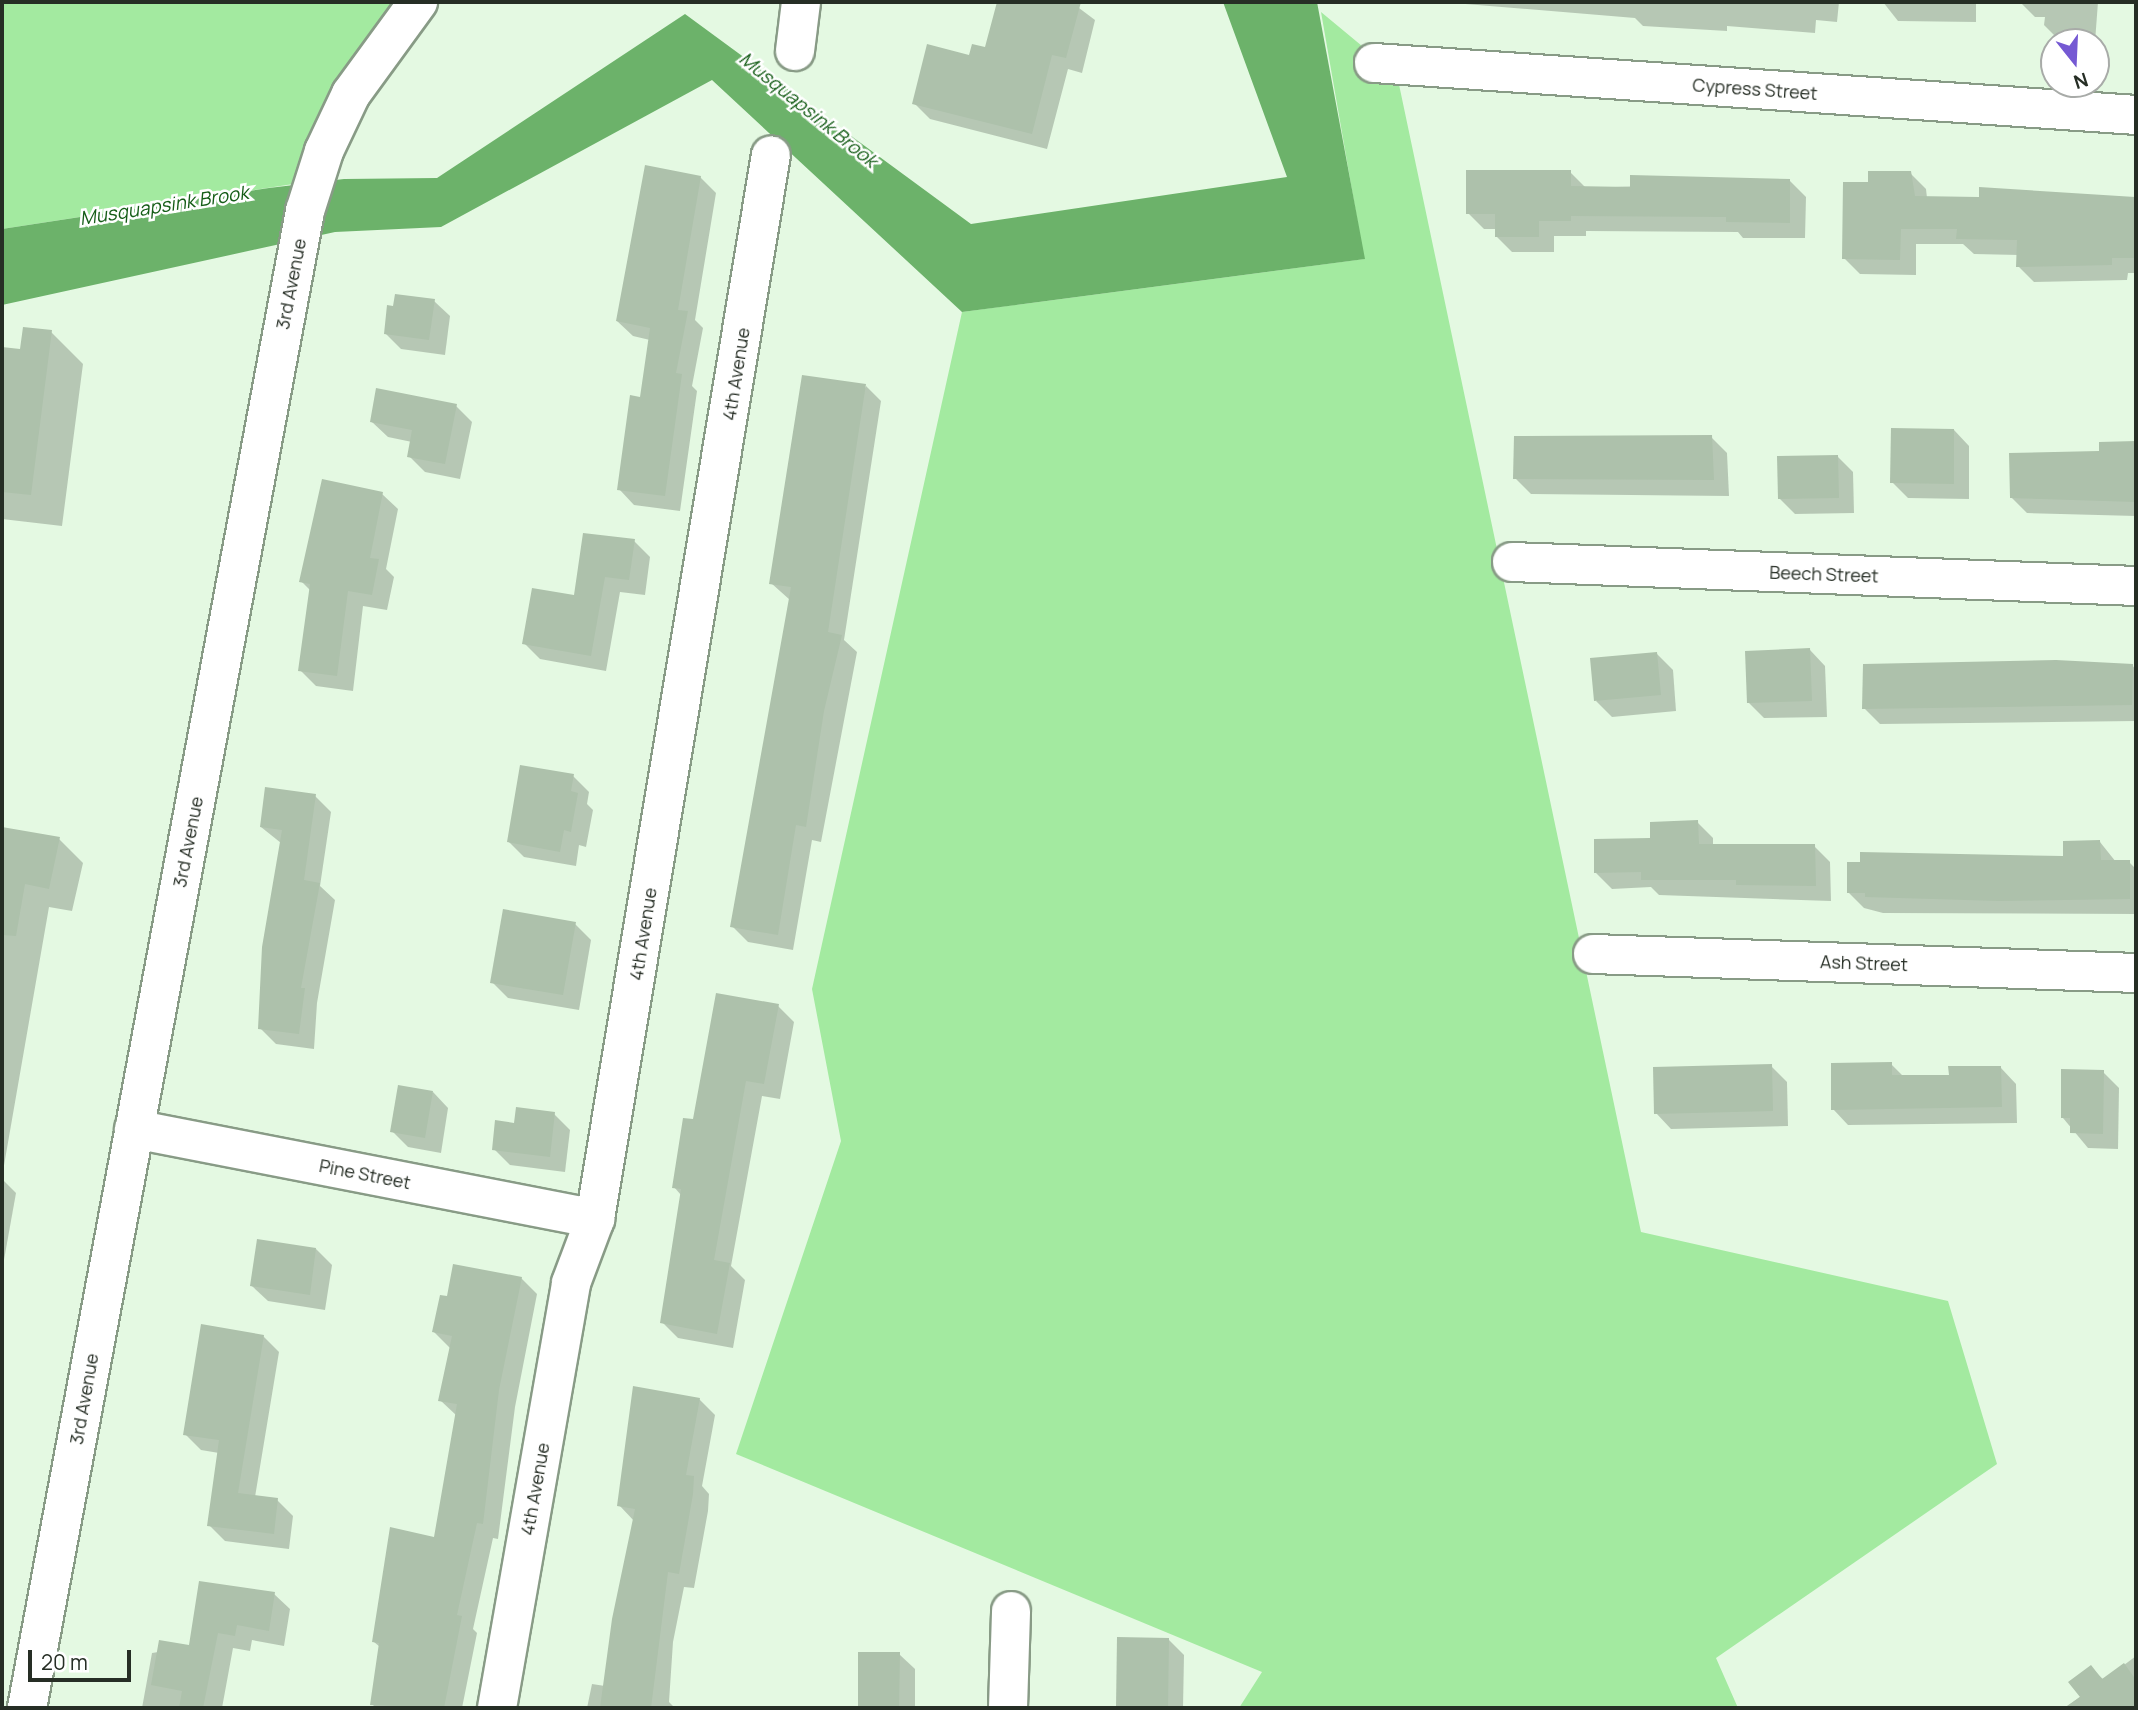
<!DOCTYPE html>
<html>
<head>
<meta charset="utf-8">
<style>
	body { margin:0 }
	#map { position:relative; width:2138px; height:1710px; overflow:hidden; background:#e4f9e2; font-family:Manrope,sans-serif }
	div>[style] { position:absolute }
	.green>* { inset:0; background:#a3eaa0 }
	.water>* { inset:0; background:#6cb26a }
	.shadow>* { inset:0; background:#0003 }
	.building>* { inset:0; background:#adc1ab }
	.roads { filter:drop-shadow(2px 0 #889b86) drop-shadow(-2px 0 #889b86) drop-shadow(0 2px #889b86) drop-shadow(0 -2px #889b86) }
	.street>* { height:38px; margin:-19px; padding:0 19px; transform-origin:19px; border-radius:19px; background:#fff }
	.secondary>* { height:38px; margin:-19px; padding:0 19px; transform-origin:19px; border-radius:19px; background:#fff }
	span { translate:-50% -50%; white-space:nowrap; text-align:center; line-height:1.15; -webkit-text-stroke:5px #fff; paint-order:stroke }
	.street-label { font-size:18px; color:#262e25 }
	.water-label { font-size:19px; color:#155d17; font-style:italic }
	.frame { position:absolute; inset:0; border:4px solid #262e25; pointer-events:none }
	.north { position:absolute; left:2040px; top:28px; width:70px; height:70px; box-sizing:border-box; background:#fff; border:2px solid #a8aba8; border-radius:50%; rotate:162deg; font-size:19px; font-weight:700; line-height:28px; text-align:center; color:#262e25 }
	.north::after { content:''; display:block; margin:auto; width:24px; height:32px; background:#7559d3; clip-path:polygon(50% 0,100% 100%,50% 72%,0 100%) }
	.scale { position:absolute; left:28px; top:1650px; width:103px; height:32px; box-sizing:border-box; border:4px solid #262e25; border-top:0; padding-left:9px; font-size:21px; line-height:24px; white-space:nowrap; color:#262e25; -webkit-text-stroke:5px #fff; paint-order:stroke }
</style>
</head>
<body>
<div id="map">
	<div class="green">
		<i style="clip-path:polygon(2px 2px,418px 2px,313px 181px,2px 229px)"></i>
		<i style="clip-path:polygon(1321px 12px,1397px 75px,1641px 1232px,1948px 1301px,1997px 1464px,1716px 1658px,1738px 1708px,1239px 1708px,1262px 1672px,736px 1454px,841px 1141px,812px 989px,962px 312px,1364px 259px)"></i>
	</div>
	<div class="water">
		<i style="clip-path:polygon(1223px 2px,1317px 2px,1365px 259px,962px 312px,712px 80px,441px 227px,335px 232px,2px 305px,2px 229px,269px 188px,344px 179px,437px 178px,685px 14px,971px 224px,1287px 177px)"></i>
	</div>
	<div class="shadow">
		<i style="clip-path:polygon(998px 2px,1026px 6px,1027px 2px,1071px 2px,1095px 20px,1082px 73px,1068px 69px,1047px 149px,930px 119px,914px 103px,986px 49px)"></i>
		<i style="clip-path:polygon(1839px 2px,1837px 22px,1816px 20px,1815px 33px,1727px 26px,1727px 31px,1643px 26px,1635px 18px,1441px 2px)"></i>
		<i style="clip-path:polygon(1883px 2px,1976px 2px,1976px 22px,1898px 21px)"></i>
		<i style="clip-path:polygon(2020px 2px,2098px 2px,2095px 42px,2060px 41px,2044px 25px,2045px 17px,2035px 17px)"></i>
		<i style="clip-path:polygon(1570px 172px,1586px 188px,1790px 181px,1806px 197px,1805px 238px,1743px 238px,1738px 232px,1586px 231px,1586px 236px,1554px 236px,1554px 252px,1512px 252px,1496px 236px,1496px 229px,1484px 229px,1468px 213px)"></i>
		<i style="clip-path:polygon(1910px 173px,1926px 189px,1927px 198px,1981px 199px,1981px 189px,2134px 199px,2136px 273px,2128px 273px,2127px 280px,2034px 282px,2018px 266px,2019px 255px,1974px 254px,1963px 244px,1916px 244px,1916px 275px,1860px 274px,1844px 258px,1869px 183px)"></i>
		<i style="clip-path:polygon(700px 177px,716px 193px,695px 320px,703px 328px,692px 386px,697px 391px,680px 511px,634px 505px,619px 489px,641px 399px,650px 340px,633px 336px,617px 321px)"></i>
		<i style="clip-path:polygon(434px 301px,450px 316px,445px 355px,401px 349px,385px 333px)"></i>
		<i style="clip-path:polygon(51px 332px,83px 364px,62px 526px,2px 519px,2px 349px,22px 351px)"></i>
		<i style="clip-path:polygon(866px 386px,881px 401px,844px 640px,857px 652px,821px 842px,812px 840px,793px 950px,748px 942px,732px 926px,790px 600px,771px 583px)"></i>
		<i style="clip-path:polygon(456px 406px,472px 422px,460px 479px,425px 472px,409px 456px,412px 442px,388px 437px,372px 422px)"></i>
		<i style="clip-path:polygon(1954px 430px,1969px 446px,1969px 499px,1908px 498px,1892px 482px)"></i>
		<i style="clip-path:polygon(1711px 437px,1727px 453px,1729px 496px,1531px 494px,1515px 478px)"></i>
		<i style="clip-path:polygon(2101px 443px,2136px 443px,2136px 516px,2027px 513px,2011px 497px,2101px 453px)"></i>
		<i style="clip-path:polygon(1837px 456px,1853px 472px,1854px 513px,1795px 514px,1779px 498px)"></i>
		<i style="clip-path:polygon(382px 494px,398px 509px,386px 569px,394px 577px,387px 610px,363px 606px,353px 691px,316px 686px,300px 670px,311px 591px,301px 581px)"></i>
		<i style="clip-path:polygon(634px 541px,650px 557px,645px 595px,620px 592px,606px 671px,540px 659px,524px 643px)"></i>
		<i style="clip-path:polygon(1810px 650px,1825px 666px,1827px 717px,1764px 718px,1748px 702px)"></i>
		<i style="clip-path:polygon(1657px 654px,1673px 670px,1676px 711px,1612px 717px,1596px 701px)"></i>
		<i style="clip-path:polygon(2132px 665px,2136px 670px,2136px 721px,1880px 724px,1864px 708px)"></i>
		<i style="clip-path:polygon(573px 776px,589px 792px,587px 804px,593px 810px,586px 847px,579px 845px,576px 866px,524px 857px,508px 841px)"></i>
		<i style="clip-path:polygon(315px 796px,331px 812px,320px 886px,335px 900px,317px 1003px,314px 1049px,276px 1044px,260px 1028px,281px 843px,261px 827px)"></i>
		<i style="clip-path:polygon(1697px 822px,1713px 838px,1713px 845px,1814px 846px,1830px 862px,1831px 901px,1659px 895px,1651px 887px,1612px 889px,1596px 873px,1652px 839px)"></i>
		<i style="clip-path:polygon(2px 829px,59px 839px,83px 863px,72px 911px,49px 907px,2px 1177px)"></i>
		<i style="clip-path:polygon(2100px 842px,2116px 862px,2129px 862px,2136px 869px,2136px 914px,1883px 913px,1864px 908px,1848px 892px,2065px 858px)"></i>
		<i style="clip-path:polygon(575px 924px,591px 940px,579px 1010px,508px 998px,492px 982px)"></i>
		<i style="clip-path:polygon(778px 1006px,794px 1022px,780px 1099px,762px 1096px,731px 1266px,745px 1280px,733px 1348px,678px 1338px,662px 1322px,681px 1195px,674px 1187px,694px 1121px)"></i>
		<i style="clip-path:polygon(1891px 1064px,1904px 1077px,1950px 1077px,2001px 1068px,2016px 1084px,2017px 1123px,1848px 1125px,1833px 1109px)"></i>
		<i style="clip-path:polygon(1771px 1066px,1787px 1082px,1788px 1126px,1671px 1129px,1656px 1113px)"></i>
		<i style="clip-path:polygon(2103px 1072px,2119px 1088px,2118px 1149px,2088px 1148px,2063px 1118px)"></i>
		<i style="clip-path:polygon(433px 1092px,448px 1108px,441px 1153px,408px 1147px,392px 1131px)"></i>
		<i style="clip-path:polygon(554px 1114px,570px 1130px,565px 1172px,510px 1165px,494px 1149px)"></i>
		<i style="clip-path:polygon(2px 1179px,16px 1193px,2px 1271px)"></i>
		<i style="clip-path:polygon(316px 1249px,332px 1265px,325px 1310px,268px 1301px,252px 1286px)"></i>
		<i style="clip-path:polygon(521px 1278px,537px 1294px,515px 1407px,498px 1539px,493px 1538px,473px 1629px,477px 1633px,462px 1708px,376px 1708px,372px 1704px,380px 1647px,374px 1642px,436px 1539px,457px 1416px,440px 1400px,450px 1348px,434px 1332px,448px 1298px)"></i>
		<i style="clip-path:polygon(263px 1336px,279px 1352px,255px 1497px,277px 1500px,293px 1516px,289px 1549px,225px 1541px,209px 1525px,219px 1453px,201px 1450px,185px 1434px)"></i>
		<i style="clip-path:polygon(699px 1399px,715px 1415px,702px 1486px,709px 1494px,708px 1511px,694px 1588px,684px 1587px,673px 1642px,669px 1702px,675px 1708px,587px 1708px,592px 1684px,605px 1686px,635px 1522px,619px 1505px)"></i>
		<i style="clip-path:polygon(274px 1594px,290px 1609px,284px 1646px,252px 1640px,250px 1651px,233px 1648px,222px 1708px,142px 1708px,152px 1653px,191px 1647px)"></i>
		<i style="clip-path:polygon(1119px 1639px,1168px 1639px,1184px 1655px,1183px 1708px,1117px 1708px)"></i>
		<i style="clip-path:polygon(860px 1653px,899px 1654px,915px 1669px,915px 1708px,859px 1708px)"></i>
		<i style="clip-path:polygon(2136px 1656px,2136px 1708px,2065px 1708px,2081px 1696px,2090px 1667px,2104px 1680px)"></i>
	</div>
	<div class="building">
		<i style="clip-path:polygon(997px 2px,1081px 2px,1066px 58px,1052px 55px,1032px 134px,912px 104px,927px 44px,969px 55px,972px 44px,985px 47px)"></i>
		<i style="clip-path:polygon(645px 165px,701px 176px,678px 310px,688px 311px,676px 373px,682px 374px,665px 496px,617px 490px,630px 395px,640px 397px,650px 328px,616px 321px)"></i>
		<i style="clip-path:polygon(1466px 170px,1571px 170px,1571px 186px,1630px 187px,1630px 175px,1790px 179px,1790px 223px,1726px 222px,1726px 217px,1571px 216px,1571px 221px,1539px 221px,1539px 237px,1495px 237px,1495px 214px,1466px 214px)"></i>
		<i style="clip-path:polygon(1868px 171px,1911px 171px,1915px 196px,1979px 197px,1979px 187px,2135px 197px,2136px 258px,2112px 258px,2112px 265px,2016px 267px,2017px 240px,1956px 239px,1957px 229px,1901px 229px,1900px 260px,1842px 259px,1843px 182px,1868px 182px)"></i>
		<i style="clip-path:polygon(395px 294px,435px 299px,429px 340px,384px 334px,387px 305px,393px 306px)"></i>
		<i style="clip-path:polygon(23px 327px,52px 330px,31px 495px,2px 492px,2px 347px,20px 349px)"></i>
		<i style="clip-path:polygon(802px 375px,866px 384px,828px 632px,842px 635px,824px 711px,806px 827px,796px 825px,778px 935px,730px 927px,791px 587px,769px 584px)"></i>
		<i style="clip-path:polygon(376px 388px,457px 404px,445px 464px,407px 457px,412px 430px,370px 422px)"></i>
		<i style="clip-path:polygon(1891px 428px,1954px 429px,1954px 484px,1890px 483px)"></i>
		<i style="clip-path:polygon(1712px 435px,1714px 480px,1513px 479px,1514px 436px)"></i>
		<i style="clip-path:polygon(2136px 441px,2136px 502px,2010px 498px,2009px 453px,2099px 451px,2099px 442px)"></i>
		<i style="clip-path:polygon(1838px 455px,1839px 498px,1778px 499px,1777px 456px)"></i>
		<i style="clip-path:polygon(322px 479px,383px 492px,370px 558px,379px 559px,372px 595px,348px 591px,337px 676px,298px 671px,310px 584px,299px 582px)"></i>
		<i style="clip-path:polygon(583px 533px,635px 539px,629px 580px,605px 577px,591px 656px,522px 644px,532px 588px,574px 595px)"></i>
		<i style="clip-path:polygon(1810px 648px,1812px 701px,1747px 703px,1745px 651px)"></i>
		<i style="clip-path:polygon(1657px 652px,1661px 695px,1594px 701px,1590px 658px)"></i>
		<i style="clip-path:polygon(2056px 660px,2133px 664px,2132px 705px,1862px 709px,1863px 664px)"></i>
		<i style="clip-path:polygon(520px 765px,574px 774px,571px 791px,578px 793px,571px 832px,564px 830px,560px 852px,507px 842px)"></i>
		<i style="clip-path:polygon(265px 787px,316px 794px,304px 880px,320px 883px,301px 988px,305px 988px,299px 1034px,258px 1029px,262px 947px,282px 830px,260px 827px)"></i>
		<i style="clip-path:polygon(1698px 820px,1699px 844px,1815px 844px,1816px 886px,1736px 885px,1736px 880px,1641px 880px,1641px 872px,1594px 873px,1594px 839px,1650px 838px,1650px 822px)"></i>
		<i style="clip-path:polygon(2px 827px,60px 837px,49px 889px,25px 884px,16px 936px,2px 935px)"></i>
		<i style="clip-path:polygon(2100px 840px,2101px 860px,2130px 860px,2130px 899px,1999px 901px,1865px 897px,1865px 893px,1847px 893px,1847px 862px,1860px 862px,1860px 852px,2063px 856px,2063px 841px)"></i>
		<i style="clip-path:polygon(503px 909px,576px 922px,563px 995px,490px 983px)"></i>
		<i style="clip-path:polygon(716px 993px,779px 1004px,764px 1084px,746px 1081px,714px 1260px,730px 1263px,717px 1334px,660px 1323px,681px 1189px,672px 1188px,683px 1118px,693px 1119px)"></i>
		<i style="clip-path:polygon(1892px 1062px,1892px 1075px,1949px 1075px,1948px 1066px,2001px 1066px,2002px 1107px,1831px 1110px,1831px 1063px)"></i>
		<i style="clip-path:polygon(1772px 1064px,1773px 1111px,1654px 1114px,1653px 1067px)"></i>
		<i style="clip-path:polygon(2061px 1069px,2104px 1070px,2103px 1134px,2070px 1133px,2070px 1118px,2061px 1118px)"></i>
		<i style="clip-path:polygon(398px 1085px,433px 1091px,425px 1138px,390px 1132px)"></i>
		<i style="clip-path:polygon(516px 1107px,555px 1112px,550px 1157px,492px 1150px,495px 1120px,514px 1123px)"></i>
		<i style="clip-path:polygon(257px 1239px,316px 1248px,310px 1295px,250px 1286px)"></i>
		<i style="clip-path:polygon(453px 1264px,522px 1277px,499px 1390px,483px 1524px,477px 1523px,457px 1615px,462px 1616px,444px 1708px,370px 1705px,379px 1643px,372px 1642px,390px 1527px,434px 1537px,457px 1404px,438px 1401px,452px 1336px,432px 1332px,440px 1295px,447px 1296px)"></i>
		<i style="clip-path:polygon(201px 1324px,264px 1335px,238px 1493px,278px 1498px,274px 1534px,207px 1526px,219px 1440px,183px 1435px)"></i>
		<i style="clip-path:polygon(633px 1386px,700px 1398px,686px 1475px,694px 1476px,693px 1494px,679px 1574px,668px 1572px,651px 1708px,600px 1708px,612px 1619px,635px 1509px,617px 1506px)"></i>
		<i style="clip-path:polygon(199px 1581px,275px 1592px,269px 1631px,237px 1625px,235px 1636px,218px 1633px,203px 1708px,179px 1708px,182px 1691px,151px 1685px,159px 1640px,189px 1645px)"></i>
		<i style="clip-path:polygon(1117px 1637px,1169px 1638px,1168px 1708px,1116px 1708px)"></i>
		<i style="clip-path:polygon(858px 1652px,900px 1652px,899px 1708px,858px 1708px)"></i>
		<i style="clip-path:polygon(2124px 1663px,2136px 1680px,2136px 1708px,2064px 1708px,2080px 1697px,2068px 1682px,2091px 1665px,2102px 1679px)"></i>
	</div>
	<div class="roads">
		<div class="street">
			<i style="left:795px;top:51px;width:49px;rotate:-83deg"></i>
			<i style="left:1374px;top:63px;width:764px;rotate:3.9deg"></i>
			<i style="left:1512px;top:562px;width:624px;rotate:2.2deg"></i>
			<i style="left:1593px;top:954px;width:543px;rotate:2deg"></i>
			<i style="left:134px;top:1129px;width:470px;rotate:11deg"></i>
			<i style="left:497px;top:1708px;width:431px;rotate:-80.1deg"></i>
			<i style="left:571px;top:1283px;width:68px;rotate:-69.4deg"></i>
			<i style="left:595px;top:1219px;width:1078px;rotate:-80.61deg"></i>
			<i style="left:1008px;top:1708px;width:97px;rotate:-88.2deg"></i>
		</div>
		<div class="secondary">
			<i style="left:27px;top:1708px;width:1523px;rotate:-79.48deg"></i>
			<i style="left:305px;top:211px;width:63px;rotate:-72.4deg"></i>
			<i style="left:324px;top:151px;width:63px;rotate:-64.7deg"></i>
			<i style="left:351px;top:94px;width:114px;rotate:-53.9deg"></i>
		</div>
	</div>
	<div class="street-label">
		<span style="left:1755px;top:89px;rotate:4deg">Cypress Street</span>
		<span style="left:291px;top:284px;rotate:-79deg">3rd Avenue</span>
		<span style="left:736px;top:374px;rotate:-81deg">4th Avenue</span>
		<span style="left:1824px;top:574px;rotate:2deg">Beech Street</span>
		<span style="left:188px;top:842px;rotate:-79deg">3rd Avenue</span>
		<span style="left:643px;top:934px;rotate:-81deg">4th Avenue</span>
		<span style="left:1864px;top:963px;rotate:2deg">Ash Street</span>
		<span style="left:365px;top:1174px;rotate:11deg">Pine Street</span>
		<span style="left:84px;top:1399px;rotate:-80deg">3rd Avenue</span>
		<span style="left:535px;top:1489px;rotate:-80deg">4th Avenue</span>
	</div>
	<div class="water-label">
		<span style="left:808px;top:110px;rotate:39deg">Musquapsink Brook</span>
		<span style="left:164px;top:206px;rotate:-9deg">Musquapsink Brook</span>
	</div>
	<div class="frame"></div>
	<div class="north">N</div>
	<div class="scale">20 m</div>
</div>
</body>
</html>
